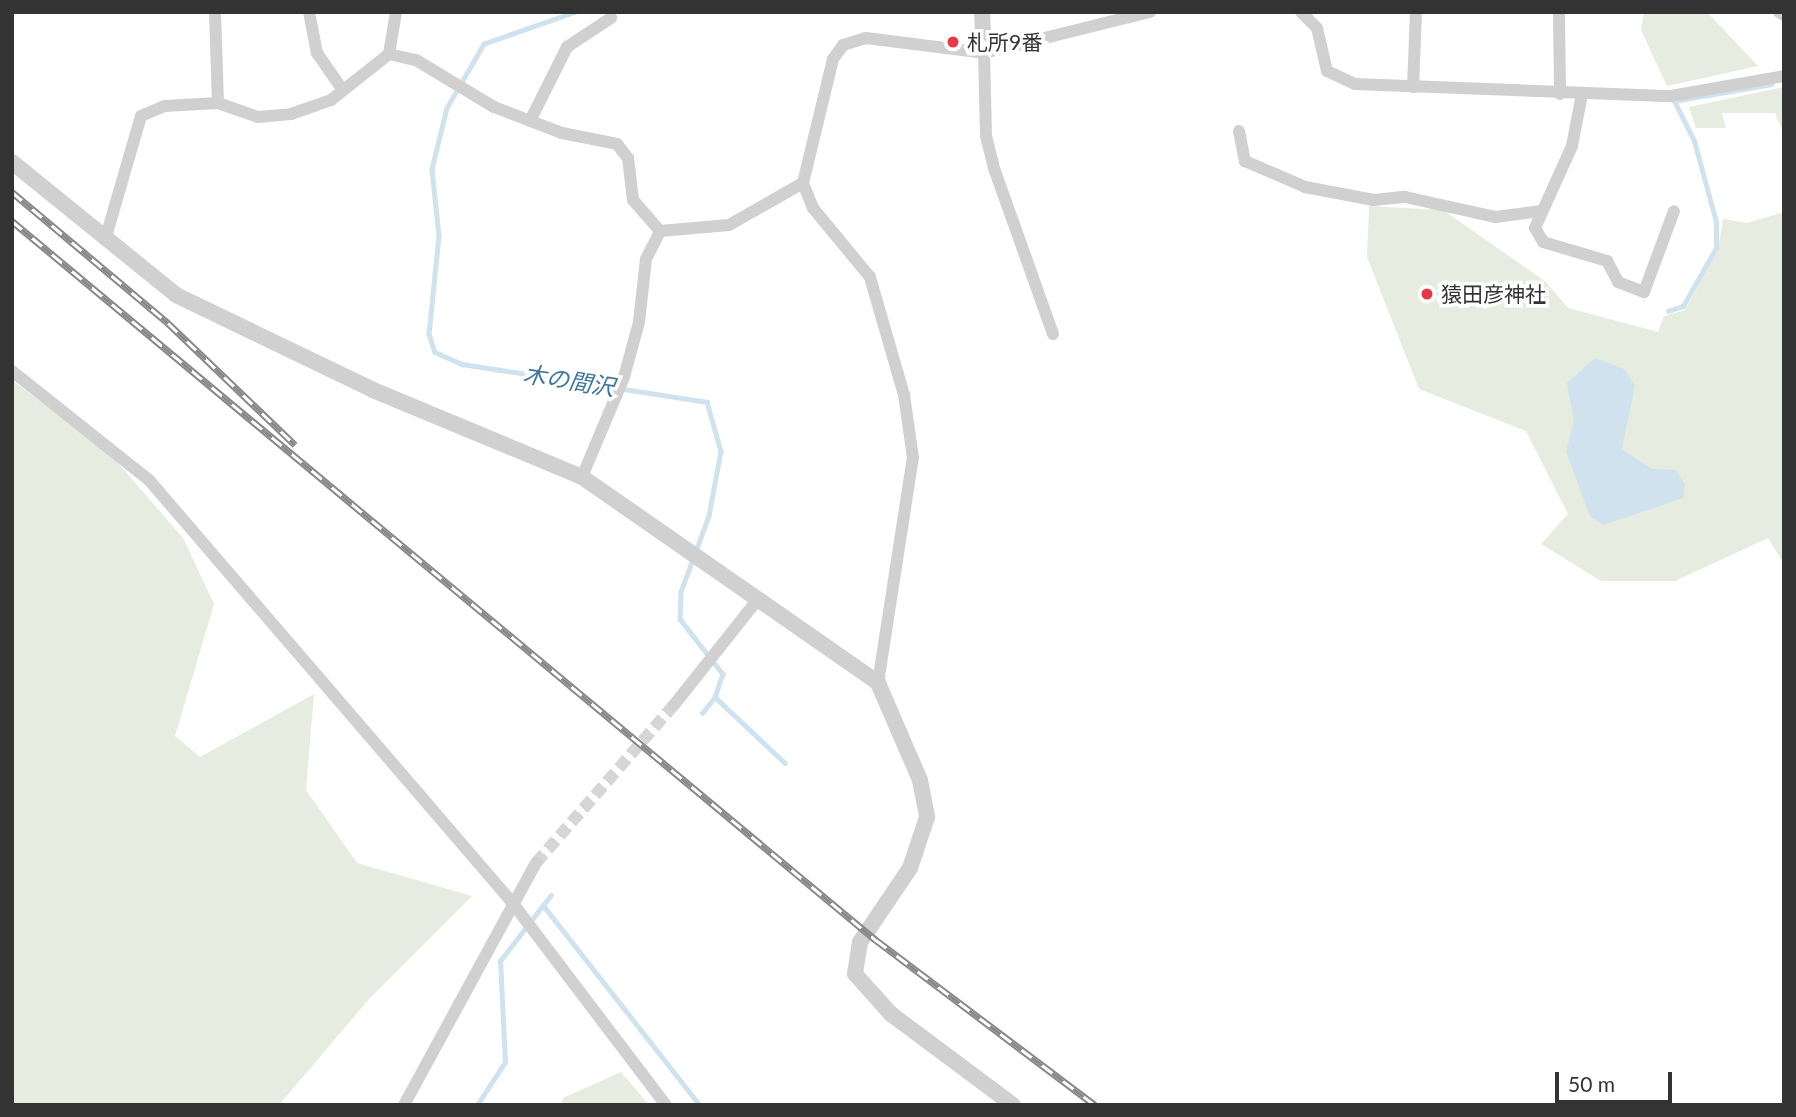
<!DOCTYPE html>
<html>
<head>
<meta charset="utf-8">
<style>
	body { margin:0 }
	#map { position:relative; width:1796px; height:1117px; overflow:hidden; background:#fff; font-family:Lato,"Noto Sans JP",sans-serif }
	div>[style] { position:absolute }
	.green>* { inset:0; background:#e6ecdf }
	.water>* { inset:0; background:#cfe2ee }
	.stream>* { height:4.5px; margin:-2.25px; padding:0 2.25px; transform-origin:2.25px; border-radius:2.25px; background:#cfe2ee }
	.minor-tunnel>* { height:12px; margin-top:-6px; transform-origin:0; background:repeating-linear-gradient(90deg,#d6d6d6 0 12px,transparent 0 18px) }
	.minor>* { height:12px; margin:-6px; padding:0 6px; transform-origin:6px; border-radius:6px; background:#d0d0d0 }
	.tertiary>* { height:16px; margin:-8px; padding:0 8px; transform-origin:8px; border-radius:8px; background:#d0d0d0 }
	.rail>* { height:7px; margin-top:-3.5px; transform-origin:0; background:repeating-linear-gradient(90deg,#fff 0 13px,#888 0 26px); box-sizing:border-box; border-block:2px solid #888 }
	.dots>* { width:19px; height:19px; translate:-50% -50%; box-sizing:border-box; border:4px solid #fff; border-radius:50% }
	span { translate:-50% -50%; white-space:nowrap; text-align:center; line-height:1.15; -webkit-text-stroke:7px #fff; paint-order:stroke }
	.poi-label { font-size:21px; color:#333 }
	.left { translate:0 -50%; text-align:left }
	.water-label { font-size:23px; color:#3f7597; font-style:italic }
	.frame { position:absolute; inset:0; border:14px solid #333; pointer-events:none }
	.scale { position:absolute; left:1555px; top:1072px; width:117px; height:32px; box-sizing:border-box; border:4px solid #333; border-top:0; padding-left:9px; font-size:21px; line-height:24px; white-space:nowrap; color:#333; -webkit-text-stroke:5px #fff; paint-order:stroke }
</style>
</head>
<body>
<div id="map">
	<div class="green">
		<i style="clip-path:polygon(1644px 12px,1707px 12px,1758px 66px,1667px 86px,1641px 30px)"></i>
		<i style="clip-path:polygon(1784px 87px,1784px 135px,1775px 113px,1722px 113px,1726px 128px,1696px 128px,1689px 107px)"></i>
		<i style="clip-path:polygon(1369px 206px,1443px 210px,1546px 282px,1568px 308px,1658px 332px,1664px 316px,1685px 310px,1718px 250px,1723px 219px,1747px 223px,1784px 212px,1784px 564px,1768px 538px,1675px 581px,1601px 581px,1541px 544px,1568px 514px,1526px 431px,1419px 389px,1367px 257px)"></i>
		<i style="clip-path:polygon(12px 380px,111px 455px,183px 538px,214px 604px,175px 736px,200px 757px,314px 694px,306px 790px,357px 863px,472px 896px,370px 998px,279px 1105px,12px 1105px)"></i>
		<i style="clip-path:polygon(621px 1072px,649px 1105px,561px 1105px,563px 1098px)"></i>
	</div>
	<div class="water">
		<i style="clip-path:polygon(1595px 358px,1624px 369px,1635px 385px,1622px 449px,1652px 469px,1676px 470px,1685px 484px,1683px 498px,1603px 525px,1590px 516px,1566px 451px,1574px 421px,1567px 383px)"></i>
	</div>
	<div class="stream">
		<i style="left:576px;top:12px;width:97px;rotate:160.8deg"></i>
		<i style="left:484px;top:44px;width:74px;rotate:120deg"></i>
		<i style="left:447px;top:108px;width:63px;rotate:103.8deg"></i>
		<i style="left:432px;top:169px;width:67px;rotate:84deg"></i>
		<i style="left:439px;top:236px;width:99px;rotate:95.8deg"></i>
		<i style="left:429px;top:334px;width:19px;rotate:72deg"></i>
		<i style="left:435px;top:352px;width:30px;rotate:24deg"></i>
		<i style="left:462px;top:364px;width:248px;rotate:8.8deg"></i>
		<i style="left:707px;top:402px;width:51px;rotate:74.1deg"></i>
		<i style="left:721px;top:451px;width:66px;rotate:100.5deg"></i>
		<i style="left:709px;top:516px;width:81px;rotate:110.2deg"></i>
		<i style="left:681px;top:592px;width:27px;rotate:92deg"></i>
		<i style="left:680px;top:619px;width:70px;rotate:52deg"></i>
		<i style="left:723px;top:674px;width:24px;rotate:109deg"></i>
		<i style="left:715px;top:697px;width:96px;rotate:43.3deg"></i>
		<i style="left:1668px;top:311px;width:16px;rotate:-18deg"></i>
		<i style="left:1683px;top:306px;width:67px;rotate:-60.4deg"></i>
		<i style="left:1716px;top:248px;width:26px;rotate:-90deg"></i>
		<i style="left:1716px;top:222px;width:84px;rotate:-105.2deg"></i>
		<i style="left:1694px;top:141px;width:45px;rotate:-116.6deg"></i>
		<i style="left:1674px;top:101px;width:99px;rotate:-9.8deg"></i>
		<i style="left:702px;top:713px;width:21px;rotate:-51deg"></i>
		<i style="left:543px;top:905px;width:254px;rotate:51.9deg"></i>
		<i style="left:477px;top:1105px;width:51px;rotate:-56.9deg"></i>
		<i style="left:505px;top:1062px;width:101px;rotate:-92.8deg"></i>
		<i style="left:500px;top:961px;width:83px;rotate:-52.3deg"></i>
	</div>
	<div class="minor-tunnel">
		<i style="left:536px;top:863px;width:210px;rotate:-48.9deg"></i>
	</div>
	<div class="minor">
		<i style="left:215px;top:12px;width:91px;rotate:88.1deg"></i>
		<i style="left:309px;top:12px;width:42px;rotate:79deg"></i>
		<i style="left:317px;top:53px;width:44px;rotate:55.2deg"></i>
		<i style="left:1301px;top:12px;width:23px;rotate:45deg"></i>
		<i style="left:1317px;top:28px;width:44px;rotate:76.9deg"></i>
		<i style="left:1327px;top:71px;width:31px;rotate:25deg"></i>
		<i style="left:1355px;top:84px;width:316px;rotate:2.2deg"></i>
		<i style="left:1671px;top:96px;width:115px;rotate:-10deg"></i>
		<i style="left:1559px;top:12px;width:82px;rotate:89.3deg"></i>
		<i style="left:1779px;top:12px;width:6px;rotate:31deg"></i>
		<i style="left:984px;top:53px;width:83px;rotate:88.6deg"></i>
		<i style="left:986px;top:136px;width:36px;rotate:76deg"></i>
		<i style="left:995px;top:171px;width:173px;rotate:70.4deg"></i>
		<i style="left:389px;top:54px;width:43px;rotate:-80.5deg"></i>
		<i style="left:1413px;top:87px;width:75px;rotate:-87.7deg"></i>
		<i style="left:1582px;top:94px;width:53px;rotate:100.9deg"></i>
		<i style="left:1572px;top:146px;width:90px;rotate:114.3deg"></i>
		<i style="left:1535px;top:228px;width:16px;rotate:60deg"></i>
		<i style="left:1543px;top:242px;width:67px;rotate:16.5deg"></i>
		<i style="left:1607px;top:261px;width:24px;rotate:62deg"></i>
		<i style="left:1618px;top:282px;width:28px;rotate:21deg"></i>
		<i style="left:1644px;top:292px;width:86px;rotate:-69.7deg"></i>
		<i style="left:530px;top:121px;width:83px;rotate:-63.4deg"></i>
		<i style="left:567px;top:47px;width:53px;rotate:-33.4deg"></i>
		<i style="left:1239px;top:131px;width:31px;rotate:79deg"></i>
		<i style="left:1245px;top:161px;width:65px;rotate:23.4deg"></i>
		<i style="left:1305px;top:187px;width:70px;rotate:10.7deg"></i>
		<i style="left:1374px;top:200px;width:31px;rotate:-6deg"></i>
		<i style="left:1405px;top:197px;width:92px;rotate:12.5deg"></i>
		<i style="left:1495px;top:217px;width:47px;rotate:-7.3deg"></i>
		<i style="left:105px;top:240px;width:129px;rotate:-73.8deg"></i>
		<i style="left:141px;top:116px;width:26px;rotate:-23deg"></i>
		<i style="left:165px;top:106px;width:53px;rotate:-3.2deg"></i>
		<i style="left:218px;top:103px;width:42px;rotate:19.3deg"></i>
		<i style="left:258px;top:117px;width:33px;rotate:-5deg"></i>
		<i style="left:291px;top:114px;width:42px;rotate:-19.3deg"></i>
		<i style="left:331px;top:100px;width:74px;rotate:-38.4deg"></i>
		<i style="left:389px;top:54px;width:28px;rotate:13deg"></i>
		<i style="left:416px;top:60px;width:91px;rotate:31.1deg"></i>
		<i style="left:494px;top:107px;width:73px;rotate:20.9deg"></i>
		<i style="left:562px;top:133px;width:56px;rotate:11.3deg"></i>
		<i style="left:617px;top:144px;width:18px;rotate:52deg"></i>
		<i style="left:628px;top:158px;width:42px;rotate:83.2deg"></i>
		<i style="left:633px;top:200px;width:41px;rotate:48.9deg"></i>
		<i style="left:660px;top:231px;width:69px;rotate:-5deg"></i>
		<i style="left:729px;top:225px;width:85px;rotate:-29.6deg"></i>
		<i style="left:12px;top:371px;width:175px;rotate:38.5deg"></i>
		<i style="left:149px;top:480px;width:555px;rotate:49.31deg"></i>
		<i style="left:511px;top:901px;width:256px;rotate:52.8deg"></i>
		<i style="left:582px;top:477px;width:108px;rotate:-67.2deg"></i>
		<i style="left:624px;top:377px;width:57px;rotate:-74.7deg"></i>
		<i style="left:639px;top:322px;width:63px;rotate:-83.7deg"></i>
		<i style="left:646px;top:259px;width:31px;rotate:-63deg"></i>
		<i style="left:878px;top:683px;width:228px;rotate:-81.2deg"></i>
		<i style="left:913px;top:458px;width:64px;rotate:-98.1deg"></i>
		<i style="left:904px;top:395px;width:123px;rotate:-106.1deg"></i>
		<i style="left:870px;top:277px;width:89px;rotate:-129.6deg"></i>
		<i style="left:813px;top:208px;width:27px;rotate:-112deg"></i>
		<i style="left:803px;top:183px;width:128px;rotate:-76.4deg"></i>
		<i style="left:833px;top:59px;width:17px;rotate:-54deg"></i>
		<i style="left:843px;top:45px;width:24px;rotate:-17deg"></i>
		<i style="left:866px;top:38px;width:119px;rotate:7.2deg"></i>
		<i style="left:984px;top:53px;width:171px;rotate:-13.9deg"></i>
		<i style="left:674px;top:705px;width:135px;rotate:-51.6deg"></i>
		<i style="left:404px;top:1105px;width:276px;rotate:-61.4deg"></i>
	</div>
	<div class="tertiary">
		<i style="left:982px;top:12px;width:41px;rotate:87.2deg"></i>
		<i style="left:12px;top:162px;width:211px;rotate:39deg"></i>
		<i style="left:176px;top:295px;width:219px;rotate:25.7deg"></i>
		<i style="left:373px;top:390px;width:226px;rotate:22.6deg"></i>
		<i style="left:582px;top:477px;width:361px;rotate:34.8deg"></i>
		<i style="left:878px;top:683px;width:106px;rotate:66.6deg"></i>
		<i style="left:920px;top:780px;width:38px;rotate:79deg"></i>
		<i style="left:927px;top:817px;width:54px;rotate:108.4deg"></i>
		<i style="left:910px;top:868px;width:89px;rotate:124deg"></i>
		<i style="left:860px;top:942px;width:32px;rotate:99deg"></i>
		<i style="left:855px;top:974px;width:54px;rotate:48deg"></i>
		<i style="left:891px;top:1014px;width:152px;rotate:36.7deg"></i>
	</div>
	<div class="rail">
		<i style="left:12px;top:192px;width:204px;rotate:40deg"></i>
		<i style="left:168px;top:323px;width:176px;rotate:43.8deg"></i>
		<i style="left:12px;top:221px;width:1124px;rotate:39.77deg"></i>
		<i style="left:876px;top:940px;width:274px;rotate:37deg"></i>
	</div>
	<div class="dots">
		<i style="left:953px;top:42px;background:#e63946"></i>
		<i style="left:1427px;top:294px;background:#e63946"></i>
	</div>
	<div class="poi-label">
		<span class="left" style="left:967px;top:42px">札所9番</span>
		<span class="left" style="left:1441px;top:294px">猿田彦神社</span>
	</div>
	<div class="water-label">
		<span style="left:569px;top:380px;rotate:9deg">木の間沢</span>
	</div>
	<div class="frame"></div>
	<div class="scale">50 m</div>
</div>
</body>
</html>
